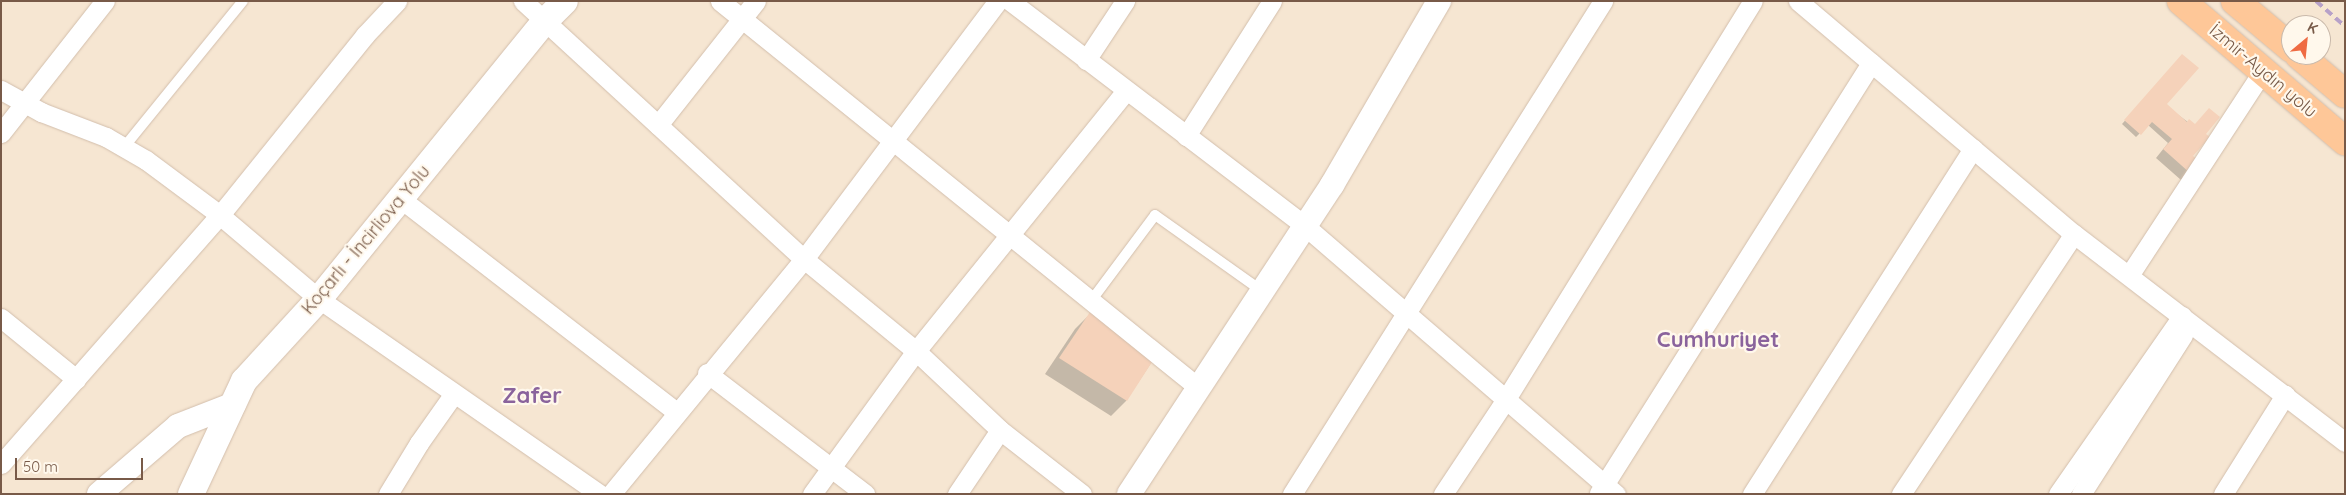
<!DOCTYPE html>
<meta charset="utf-8">
<style>
body{margin:0}
#map{position:relative;width:2346px;height:495px;overflow:hidden;background:#fef4e4;font-family:Quicksand,sans-serif}
div>[style]{position:absolute}
.residential>*{inset:0;background:#f6e6d2}
.shadow>*{inset:0;background:#0003}
.building>*{inset:0;background:#f5d2ba}
.roads{filter:drop-shadow(0 0 1px #d2beac) drop-shadow(0 0 1px #d2beac)}
.service>*{height:10px;margin:-5px;padding:0 5px;transform-origin:5px;border-radius:5px;background:#fff}
.minor>*{height:19px;margin:-9.5px;padding:0 9.5px;transform-origin:9.5px;border-radius:9.5px;background:#fff}
.tertiary>*{height:24px;margin:-12px;padding:0 12px;transform-origin:12px;border-radius:12px;background:#fff}
.secondary>*{height:26px;margin:-13px;padding:0 13px;transform-origin:13px;border-radius:13px;background:#fff}
.trunk>*{height:28px;margin:-14px;padding:0 14px;transform-origin:14px;border-radius:14px;background:#fec798}
.rail>*{height:4px;margin-top:-2px;transform-origin:0;background:repeating-linear-gradient(90deg,#b7a1c8 0 8px,transparent 0 13px)}
span{translate:-50% -50%;white-space:nowrap;text-align:center;line-height:1.15;-webkit-text-stroke:4.5px #fff8ec;paint-order:stroke}
.street-label{font-size:18px;color:#785a48}
.district-label{font-size:22px;color:#8a639c;font-weight:700}
.frame{position:absolute;inset:0;border:2px solid #785a48;pointer-events:none}
.north{position:absolute;left:2281px;top:15px;width:50px;height:50px;box-sizing:border-box;background:#fff8ec;border:1px solid #c9b9aa;border-radius:50%;rotate:28deg;font-size:14px;font-weight:700;line-height:20px;text-align:center;color:#785a48}
.north::after{content:'';display:block;margin:auto;width:18px;height:22px;background:#ef6b42;clip-path:polygon(50% 0,100% 100%,50% 72%,0 100%)}
.scale{position:absolute;left:15px;top:458px;width:128px;height:22px;box-sizing:border-box;border:2px solid #785a48;border-top:0;padding-left:6px;font-size:15px;line-height:18px;white-space:nowrap;color:#785a48;-webkit-text-stroke:4px #fff8ec;paint-order:stroke}
</style>
<div id="map">
<div class="residential">
<i style="clip-path:polygon(evenodd,1px 1px,2345px 1px,2345px 494px,1px 494px,1px 1px,2291px 25px,2321px 25px,2321px 55px,2291px 55px,2291px 25px)"></i>
</div>
<div class="shadow">
<i style="clip-path:polygon(2179px 59px,2165px 105px,2204px 134px,2192px 156px,2197px 160px,2181px 180px,2156px 158px,2168px 143px,2148px 125px,2136px 137px,2122px 124px)"></i>
<i style="clip-path:polygon(1090px 314px,1151px 363px,1126px 401px,1111px 416px,1045px 374px,1075px 329px)"></i>
</div>
<div class="building">
<i style="clip-path:polygon(2182px 54px,2199px 68px,2167px 104px,2187px 122px,2189px 119px,2195px 124px,2209px 108px,2220px 117px,2206px 134px,2210px 137px,2193px 156px,2198px 160px,2190px 173px,2163px 149px,2172px 139px,2152px 122px,2141px 135px,2124px 120px)"></i>
<i style="clip-path:polygon(1090px 312px,1152px 362px,1127px 401px,1059px 358px)"></i>
</div>
<div class="roads">
<div class="service">
<i style="left:125px;top:146px;width:187px;rotate:-50.9deg"></i>
<i style="left:1091px;top:301px;width:107px;rotate:-53.3deg"></i>
<i style="left:1155px;top:215px;width:131px;rotate:35.4deg"></i>
</div>
<div class="minor">
<i style="left:523px;top:1px;width:381px;rotate:42.6deg"></i>
<i style="left:804px;top:259px;width:145px;rotate:39.4deg"></i>
<i style="left:916px;top:351px;width:115px;rotate:43.2deg"></i>
<i style="left:1000px;top:430px;width:104px;rotate:38deg"></i>
<i style="left:720px;top:1px;width:616px;rotate:38.94deg"></i>
<i style="left:1010px;top:1px;width:371px;rotate:37.3deg"></i>
<i style="left:1305px;top:226px;width:411px;rotate:40.8deg"></i>
<i style="left:1798px;top:1px;width:361px;rotate:40.2deg"></i>
<i style="left:2074px;top:234px;width:342px;rotate:37.5deg"></i>
<i style="left:1086px;top:60px;width:71px;rotate:-56.5deg"></i>
<i style="left:1px;top:90px;width:46px;rotate:28.8deg"></i>
<i style="left:41px;top:112px;width:70px;rotate:21deg"></i>
<i style="left:106px;top:137px;width:46px;rotate:29.9deg"></i>
<i style="left:146px;top:160px;width:87px;rotate:36.6deg"></i>
<i style="left:216px;top:212px;width:135px;rotate:40.2deg"></i>
<i style="left:319px;top:299px;width:342px;rotate:34.8deg"></i>
<i style="left:658px;top:125px;width:158px;rotate:-51.7deg"></i>
<i style="left:1px;top:133px;width:168px;rotate:-51.8deg"></i>
<i style="left:1186px;top:136px;width:160px;rotate:-57.5deg"></i>
<i style="left:401px;top:199px;width:349px;rotate:37.7deg"></i>
<i style="left:2130px;top:274px;width:243px;rotate:-56.8deg"></i>
<i style="left:1px;top:318px;width:97px;rotate:39.1deg"></i>
<i style="left:707px;top:373px;width:199px;rotate:37.4deg"></i>
<i style="left:1px;top:464px;width:332px;rotate:-48.7deg"></i>
<i style="left:220px;top:215px;width:231px;rotate:-51.1deg"></i>
<i style="left:365px;top:35px;width:47px;rotate:-46.7deg"></i>
<i style="left:1599px;top:493px;width:509px;rotate:-57.68deg"></i>
<i style="left:388px;top:494px;width:60px;rotate:-58.7deg"></i>
<i style="left:419px;top:443px;width:59px;rotate:-54.7deg"></i>
<i style="left:611px;top:494px;width:304px;rotate:-50.6deg"></i>
<i style="left:804px;top:259px;width:323px;rotate:-53.1deg"></i>
<i style="left:812px;top:494px;width:177px;rotate:-54deg"></i>
<i style="left:916px;top:351px;width:334px;rotate:-51.1deg"></i>
<i style="left:957px;top:494px;width:77px;rotate:-56.1deg"></i>
<i style="left:1292px;top:494px;width:583px;rotate:-57.75deg"></i>
<i style="left:1443px;top:494px;width:114px;rotate:-56.4deg"></i>
<i style="left:1506px;top:399px;width:468px;rotate:-58.2deg"></i>
<i style="left:1752px;top:494px;width:410px;rotate:-57.4deg"></i>
<i style="left:1901px;top:494px;width:312px;rotate:-56.4deg"></i>
<i style="left:2058px;top:494px;width:217px;rotate:-55.1deg"></i>
<i style="left:2081px;top:494px;width:189px;rotate:-57.3deg"></i>
<i style="left:2223px;top:494px;width:117px;rotate:-57.9deg"></i>
</div>
<div class="tertiary">
<i style="left:99px;top:494px;width:104px;rotate:-40.7deg"></i>
<i style="left:178px;top:426px;width:60px;rotate:-21.4deg"></i>
<i style="left:1129px;top:494px;width:370px;rotate:-56.7deg"></i>
<i style="left:1332px;top:185px;width:213px;rotate:-59.8deg"></i>
</div>
<div class="secondary">
<i style="left:191px;top:494px;width:125px;rotate:-64.9deg"></i>
<i style="left:244px;top:381px;width:111px;rotate:-47.6deg"></i>
<i style="left:319px;top:299px;width:358px;rotate:-50.9deg"></i>
<i style="left:545px;top:21px;width:28px;rotate:-45deg"></i>
</div>
<div class="trunk">
<i style="left:2181px;top:1px;width:216px;rotate:40.5deg"></i>
<i style="left:2235px;top:1px;width:73px;rotate:40deg"></i>
<i style="left:2299px;top:55px;width:60px;rotate:40.3deg"></i>
</div>
</div>
<div class="rail">
<i style="left:2316px;top:1px;width:38px;rotate:41deg"></i>
</div>
<div class="street-label">
<span style="left:2263px;top:71px;rotate:40deg">İzmir-Aydın yolu</span>
<span style="left:366px;top:240px;rotate:-50deg">Koçarlı - İncirliova Yolu</span>
</div>
<div class="district-label">
<span style="left:1718px;top:340px">Cumhuriyet</span>
<span style="left:532px;top:396px">Zafer</span>
</div>
<div class="frame"></div>
<div class="north">K</div>
<div class="scale">50 m</div>
</div>
